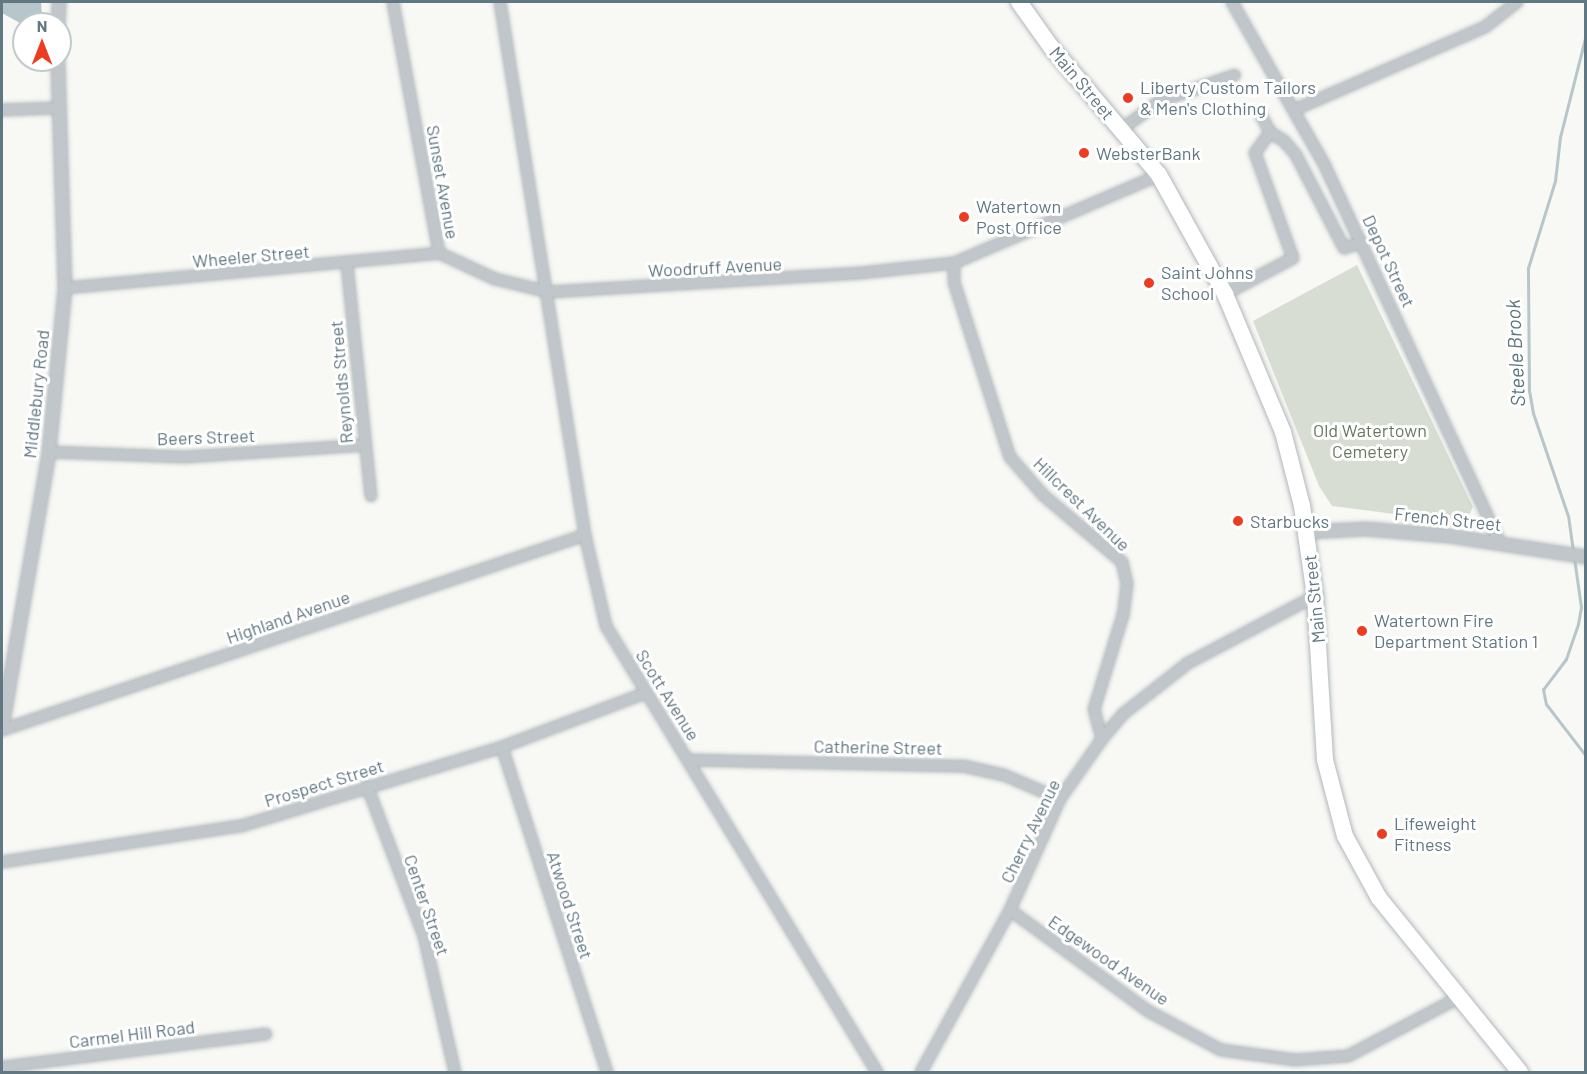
<!DOCTYPE html>
<style>
body{margin:0}
#map{position:relative;width:1587px;height:1074px;overflow:hidden;background:#f8f8f5;font-family:Barlow,sans-serif}
div>[style]{position:absolute}
.green>*{inset:0;background:#d8ddd4}
.water>*{inset:0;background:#b7c6ca}
.stream>*{height:3px;margin:-1.5px;padding:0 1.5px;transform-origin:1.5px;border-radius:1.5px;background:#b7c6ca}
.roads{filter:drop-shadow(0 0 2px #b1b8bc) drop-shadow(0 0 2px #b1b8bc)}
.minor>*{height:10px;margin:-5px;padding:0 5px;transform-origin:5px;border-radius:5px;background:#c0c6c9}
.tertiary>*{height:12px;margin:-6px;padding:0 6px;transform-origin:6px;border-radius:6px;background:#c0c6c9}
.primary>*{height:16px;margin:-8px;padding:0 8px;transform-origin:8px;border-radius:8px;background:#fff}
.dots>*{width:16px;height:16px;translate:-50% -50%;box-sizing:border-box;border:3px solid #fff;border-radius:50%}
span{translate:-50% -50%;white-space:nowrap;text-align:center;line-height:1.15;-webkit-text-stroke:6px #fff;paint-order:stroke}
.street-label{font-size:18px;color:#617781}
.poi-label{font-size:18px;color:#617781}
.left{translate:0 -50%;text-align:left}
.park-label{font-size:18px;color:#677961}
.water-label{font-size:20px;color:#5c767c;font-style:italic}
.frame{position:absolute;inset:0;border:3px solid #617781;pointer-events:none}
.north{position:absolute;left:12px;top:12px;width:60px;height:60px;box-sizing:border-box;background:#fff;border:2px solid #c0c9cd;border-radius:50%;rotate:0deg;font-size:16px;font-weight:700;line-height:24px;text-align:center;color:#617781}
.north::after{content:'';display:block;margin:auto;width:21px;height:27px;background:#ec3c21;clip-path:polygon(50% 0,100% 100%,50% 72%,0 100%)}
</style>
<div id="map">
<div class="green">
<i style="clip-path:polygon(1357px 265px,1473px 507px,1465px 523px,1332px 506px,1319px 486px,1253px 321px)"></i>
</div>
<div class="water">
<i style="clip-path:polygon(2px 2px,41px 2px,42px 15px,37px 24px,20px 23px,2px 13px)"></i>
</div>
<div class="stream">
<i style="left:1573px;top:551px;width:35px;rotate:-98deg"></i>
<i style="left:1568px;top:516px;width:109px;rotate:-108.8deg"></i>
<i style="left:1533px;top:413px;width:22px;rotate:-100deg"></i>
<i style="left:1529px;top:391px;width:123px;rotate:-90.5deg"></i>
<i style="left:1528px;top:268px;width:91px;rotate:-72.8deg"></i>
<i style="left:1555px;top:181px;width:44px;rotate:-83.5deg"></i>
<i style="left:1560px;top:137px;width:106px;rotate:-75.8deg"></i>
<i style="left:1574px;top:558px;width:49px;rotate:81.9deg"></i>
<i style="left:1581px;top:607px;width:17px;rotate:100deg"></i>
<i style="left:1578px;top:624px;width:37px;rotate:109deg"></i>
<i style="left:1566px;top:659px;width:38px;rotate:127deg"></i>
<i style="left:1543px;top:689px;width:15px;rotate:79deg"></i>
<i style="left:1546px;top:704px;width:66px;rotate:52.4deg"></i>
</div>
<div class="roads">
<div class="minor">
<i style="left:393px;top:2px;width:255px;rotate:79.6deg"></i>
<i style="left:500px;top:2px;width:540px;rotate:80.94deg"></i>
<i style="left:585px;top:535px;width:93px;rotate:77deg"></i>
<i style="left:606px;top:626px;width:522px;rotate:58.72deg"></i>
<i style="left:1232px;top:2px;width:189px;rotate:60.4deg"></i>
<i style="left:1325px;top:166px;width:416px;rotate:65.1deg"></i>
<i style="left:2px;top:110px;width:55px;rotate:-2.1deg"></i>
<i style="left:1294px;top:110px;width:208px;rotate:-23.5deg"></i>
<i style="left:1485px;top:27px;width:41px;rotate:-38deg"></i>
<i style="left:1261px;top:115px;width:19px;rotate:62deg"></i>
<i style="left:1122px;top:129px;width:47px;rotate:-36.4deg"></i>
<i style="left:1160px;top:101px;width:79px;rotate:-19.1deg"></i>
<i style="left:1270px;top:132px;width:17px;rotate:33deg"></i>
<i style="left:1284px;top:141px;width:18px;rotate:49deg"></i>
<i style="left:1296px;top:155px;width:105px;rotate:62.7deg"></i>
<i style="left:1344px;top:248px;width:19px;rotate:-16deg"></i>
<i style="left:439px;top:253px;width:62px;rotate:24.9deg"></i>
<i style="left:495px;top:279px;width:56px;rotate:13.5deg"></i>
<i style="left:549px;top:292px;width:313px;rotate:-3.5deg"></i>
<i style="left:861px;top:273px;width:94px;rotate:-6.1deg"></i>
<i style="left:954px;top:263px;width:223px;rotate:-23.2deg"></i>
<i style="left:954px;top:263px;width:19px;rotate:90deg"></i>
<i style="left:954px;top:282px;width:184px;rotate:72.3deg"></i>
<i style="left:1010px;top:457px;width:50px;rotate:49deg"></i>
<i style="left:1043px;top:495px;width:104px;rotate:40.3deg"></i>
<i style="left:1122px;top:562px;width:23px;rotate:77deg"></i>
<i style="left:1127px;top:584px;width:31px;rotate:97deg"></i>
<i style="left:1123px;top:615px;width:98px;rotate:107.1deg"></i>
<i style="left:1094px;top:709px;width:31px;rotate:75deg"></i>
<i style="left:347px;top:264px;width:233px;rotate:84.1deg"></i>
<i style="left:65px;top:288px;width:376px;rotate:-5.3deg"></i>
<i style="left:1225px;top:294px;width:77px;rotate:-27.9deg"></i>
<i style="left:1293px;top:258px;width:112px;rotate:-109.9deg"></i>
<i style="left:1255px;top:153px;width:26px;rotate:-54deg"></i>
<i style="left:49px;top:452px;width:136px;rotate:2.1deg"></i>
<i style="left:185px;top:457px;width:179px;rotate:-3.8deg"></i>
<i style="left:2px;top:730px;width:615px;rotate:-18.49deg"></i>
<i style="left:502px;top:747px;width:342px;rotate:72.1deg"></i>
<i style="left:689px;top:760px;width:274px;rotate:1.3deg"></i>
<i style="left:963px;top:766px;width:42px;rotate:12.4deg"></i>
<i style="left:1004px;top:775px;width:61px;rotate:23.2deg"></i>
<i style="left:367px;top:786px;width:160px;rotate:69.2deg"></i>
<i style="left:424px;top:936px;width:139px;rotate:77.2deg"></i>
<i style="left:2px;top:862px;width:242px;rotate:-8.6deg"></i>
<i style="left:241px;top:826px;width:273px;rotate:-16.8deg"></i>
<i style="left:502px;top:747px;width:154px;rotate:-20.6deg"></i>
<i style="left:1010px;top:910px;width:171px;rotate:36.2deg"></i>
<i style="left:1148px;top:1011px;width:83px;rotate:28.1deg"></i>
<i style="left:1221px;top:1050px;width:75px;rotate:7.7deg"></i>
<i style="left:1295px;top:1060px;width:53px;rotate:-4.3deg"></i>
<i style="left:1348px;top:1056px;width:127px;rotate:-27.8deg"></i>
<i style="left:2px;top:1067px;width:266px;rotate:-7.1deg"></i>
<i style="left:921px;top:1072px;width:185px;rotate:-61.2deg"></i>
<i style="left:1010px;top:910px;width:122px;rotate:-65.8deg"></i>
<i style="left:1060px;top:799px;width:73px;rotate:-55deg"></i>
<i style="left:1102px;top:739px;width:33px;rotate:-50deg"></i>
<i style="left:1123px;top:714px;width:83px;rotate:-38.1deg"></i>
<i style="left:1188px;top:663px;width:144px;rotate:-27.8deg"></i>
</div>
<div class="tertiary">
<i style="left:58px;top:24px;width:22px;rotate:-87deg"></i>
<i style="left:1307px;top:532px;width:59px;rotate:-2.9deg"></i>
<i style="left:1366px;top:529px;width:83px;rotate:4.8deg"></i>
<i style="left:1449px;top:536px;width:139px;rotate:8.7deg"></i>
<i style="left:2px;top:728px;width:280px;rotate:-80.3deg"></i>
<i style="left:49px;top:452px;width:165px;rotate:-84.4deg"></i>
<i style="left:65px;top:288px;width:228px;rotate:-91.8deg"></i>
</div>
<div class="primary">
<i style="left:1019px;top:2px;width:55px;rotate:54.6deg"></i>
<i style="left:1051px;top:47px;width:167px;rotate:49.8deg"></i>
<i style="left:1159px;top:175px;width:136px;rotate:61deg"></i>
<i style="left:1225px;top:294px;width:150px;rotate:67.2deg"></i>
<i style="left:1283px;top:432px;width:76px;rotate:75.6deg"></i>
<i style="left:1302px;top:506px;width:91px;rotate:81.8deg"></i>
<i style="left:1315px;top:596px;width:164px;rotate:86.5deg"></i>
<i style="left:1325px;top:760px;width:79px;rotate:75.3deg"></i>
<i style="left:1345px;top:836px;width:71px;rotate:61.3deg"></i>
<i style="left:1379px;top:898px;width:224px;rotate:51deg"></i>
</div>
</div>
<div class="dots">
<i style="left:1128px;top:98px;background:#ec3c21"></i>
<i style="left:1084px;top:153px;background:#ec3c21"></i>
<i style="left:964px;top:217px;background:#ec3c21"></i>
<i style="left:1149px;top:283px;background:#ec3c21"></i>
<i style="left:1238px;top:521px;background:#ec3c21"></i>
<i style="left:1362px;top:631px;background:#ec3c21"></i>
<i style="left:1382px;top:834px;background:#ec3c21"></i>
</div>
<div class="street-label">
<span style="left:1082px;top:83px;rotate:50deg">Main Street</span>
<span style="left:443px;top:182px;rotate:80deg">Sunset Avenue</span>
<span style="left:251px;top:256px;rotate:-5deg">Wheeler Street</span>
<span style="left:1389px;top:261px;rotate:65deg">Depot Street</span>
<span style="left:715px;top:267px;rotate:-3deg">Woodruff Avenue</span>
<span style="left:341px;top:382px;rotate:-95deg">Reynolds Street</span>
<span style="left:36px;top:394px;rotate:-84deg">Middlebury Road</span>
<span style="left:206px;top:437px;rotate:-2deg">Beers Street</span>
<span style="left:1082px;top:504px;rotate:44deg">Hillcrest Avenue</span>
<span style="left:1448px;top:519px;rotate:6deg">French Street</span>
<span style="left:1314px;top:599px;rotate:-96deg">Main Street</span>
<span style="left:288px;top:617px;rotate:-19deg">Highland Avenue</span>
<span style="left:668px;top:695px;rotate:58deg">Scott Avenue</span>
<span style="left:878px;top:747px;rotate:1deg">Catherine Street</span>
<span style="left:324px;top:783px;rotate:-17deg">Prospect Street</span>
<span style="left:1030px;top:831px;rotate:-64deg">Cherry Avenue</span>
<span style="left:427px;top:905px;rotate:71deg">Center Street</span>
<span style="left:570px;top:905px;rotate:72deg">Atwood Street</span>
<span style="left:1109px;top:960px;rotate:35deg">Edgewood Avenue</span>
<span style="left:132px;top:1034px;rotate:-7deg">Carmel Hill Road</span>
</div>
<div class="poi-label">
<span class="left" style="left:1140px;top:98px">Liberty Custom Tailors<br>&amp; Men's Clothing</span>
<span class="left" style="left:1096px;top:153px">WebsterBank</span>
<span class="left" style="left:976px;top:217px">Watertown<br>Post Office</span>
<span class="left" style="left:1161px;top:283px">Saint Johns<br>School</span>
<span class="left" style="left:1250px;top:521px">Starbucks</span>
<span class="left" style="left:1374px;top:631px">Watertown Fire<br>Department Station 1</span>
<span class="left" style="left:1394px;top:834px">Lifeweight<br>Fitness</span>
</div>
<div class="park-label">
<span style="left:1370px;top:441px">Old Watertown<br>Cemetery</span>
</div>
<div class="water-label">
<span style="left:1515px;top:353px;rotate:-93deg">Steele Brook</span>
</div>
<div class="frame"></div>
<div class="north">N</div>
</div>
